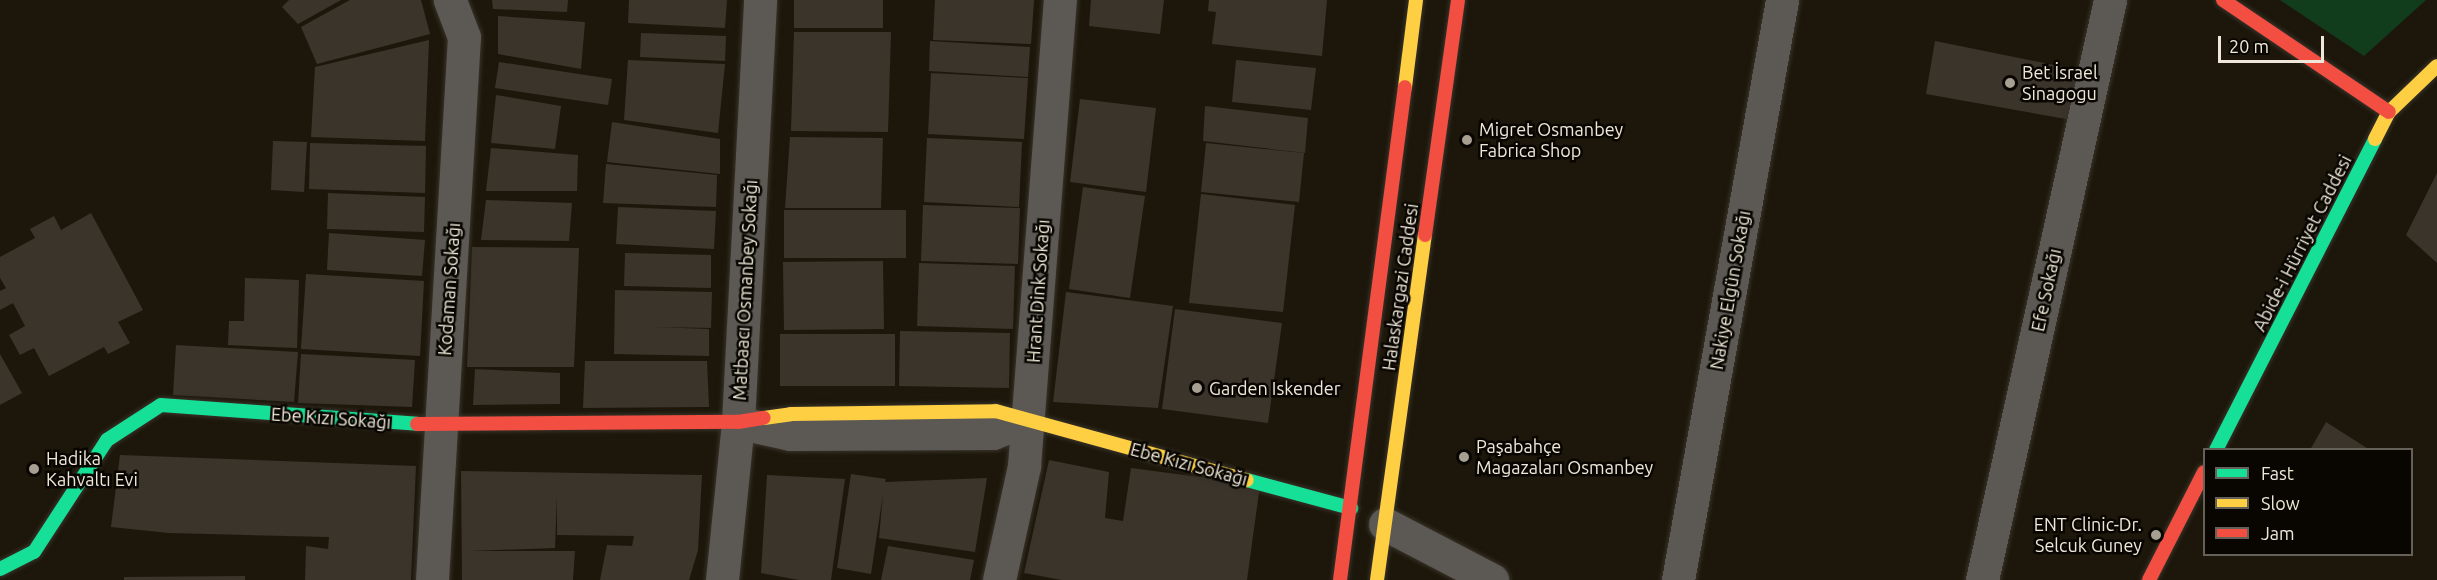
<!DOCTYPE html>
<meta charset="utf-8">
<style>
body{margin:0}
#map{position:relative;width:2437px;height:580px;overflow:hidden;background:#1d170b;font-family:Ubuntu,sans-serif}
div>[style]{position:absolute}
.green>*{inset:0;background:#113d1c}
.building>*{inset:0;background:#3a342b}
.roads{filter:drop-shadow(0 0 2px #39332a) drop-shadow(0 0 2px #39332a)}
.street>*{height:33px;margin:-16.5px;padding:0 16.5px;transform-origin:16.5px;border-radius:16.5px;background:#5c5954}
.fast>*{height:14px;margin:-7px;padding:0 7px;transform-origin:7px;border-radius:7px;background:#16e098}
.slow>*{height:14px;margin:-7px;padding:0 7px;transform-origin:7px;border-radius:7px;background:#ffcf43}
.jam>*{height:14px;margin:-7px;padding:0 7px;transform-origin:7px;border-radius:7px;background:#f24e42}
.dots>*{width:16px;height:16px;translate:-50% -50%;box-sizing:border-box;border:3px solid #090601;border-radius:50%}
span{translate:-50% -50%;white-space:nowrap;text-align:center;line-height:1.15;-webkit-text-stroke:5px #090601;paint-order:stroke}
.poi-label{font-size:18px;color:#efe8da}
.left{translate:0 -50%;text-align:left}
.right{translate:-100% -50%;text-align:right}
.street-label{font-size:18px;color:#efe8da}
.legend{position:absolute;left:2203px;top:448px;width:210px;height:108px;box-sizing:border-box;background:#090601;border:2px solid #656058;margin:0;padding:8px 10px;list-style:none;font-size:18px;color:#efe8da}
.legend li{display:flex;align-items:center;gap:12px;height:30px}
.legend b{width:30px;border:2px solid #656058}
.scale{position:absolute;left:2218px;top:36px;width:106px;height:27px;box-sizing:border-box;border:3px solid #efe8da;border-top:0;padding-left:8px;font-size:18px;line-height:21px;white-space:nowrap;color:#efe8da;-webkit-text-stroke:4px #090601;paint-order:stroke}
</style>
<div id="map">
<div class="green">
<i style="clip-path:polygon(2280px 0,2426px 0,2364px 56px)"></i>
</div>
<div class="building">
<i style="clip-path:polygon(289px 0,341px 0,298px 24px,282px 7px)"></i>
<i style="clip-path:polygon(350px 0,421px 0,430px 34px,317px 64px,301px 27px)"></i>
<i style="clip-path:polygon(492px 0,568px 0,567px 12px,493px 9px)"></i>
<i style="clip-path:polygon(629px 0,727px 0,725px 28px,628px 23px)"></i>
<i style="clip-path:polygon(794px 0,883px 0,883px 28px,794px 28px)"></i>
<i style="clip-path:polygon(935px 0,1034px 0,1031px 44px,933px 40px)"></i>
<i style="clip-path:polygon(1091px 0,1164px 0,1160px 34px,1089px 26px)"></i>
<i style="clip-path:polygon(1209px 0,1327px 0,1322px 56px,1212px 44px,1216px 12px,1208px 11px)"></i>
<i style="clip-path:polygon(498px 16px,585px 22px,581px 69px,498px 54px)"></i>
<i style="clip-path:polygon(794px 32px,891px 32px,888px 132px,791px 131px)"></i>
<i style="clip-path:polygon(641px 33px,726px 36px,725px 61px,640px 57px)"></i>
<i style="clip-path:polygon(429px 40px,425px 141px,311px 137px,315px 67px)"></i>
<i style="clip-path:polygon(930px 41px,1030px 47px,1028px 77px,929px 71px)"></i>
<i style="clip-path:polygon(1935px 41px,2094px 73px,2083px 122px,1926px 94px)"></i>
<i style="clip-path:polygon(628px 60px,725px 64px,718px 133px,624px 120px)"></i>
<i style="clip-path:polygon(1236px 60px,1316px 68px,1311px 110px,1232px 102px)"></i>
<i style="clip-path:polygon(499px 62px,612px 79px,608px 105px,495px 88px)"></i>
<i style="clip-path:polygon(931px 73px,1028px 78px,1024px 139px,928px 134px)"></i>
<i style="clip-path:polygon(496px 95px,561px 106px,555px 149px,491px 143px)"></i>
<i style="clip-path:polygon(1080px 99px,1156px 108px,1146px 192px,1070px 182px)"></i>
<i style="clip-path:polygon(1205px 106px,1308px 118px,1305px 153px,1203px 141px)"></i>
<i style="clip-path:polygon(612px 122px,720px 139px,720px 174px,607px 162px)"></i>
<i style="clip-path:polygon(790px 137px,883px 138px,881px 208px,785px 208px)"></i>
<i style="clip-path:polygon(927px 138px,1022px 142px,1019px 207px,924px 202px)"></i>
<i style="clip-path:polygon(273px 141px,307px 142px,304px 192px,271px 190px)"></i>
<i style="clip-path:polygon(310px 143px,426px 146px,425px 193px,309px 189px)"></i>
<i style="clip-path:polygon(1206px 143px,1304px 153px,1299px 202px,1201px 192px)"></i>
<i style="clip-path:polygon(491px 148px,578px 155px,577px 191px,486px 191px)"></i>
<i style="clip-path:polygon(606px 164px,717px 175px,716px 207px,603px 203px)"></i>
<i style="clip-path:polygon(2437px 173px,2437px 263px,2406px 235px)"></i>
<i style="clip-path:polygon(1083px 187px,1145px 196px,1130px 298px,1069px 289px)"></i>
<i style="clip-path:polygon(328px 193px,425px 197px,424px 232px,327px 229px)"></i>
<i style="clip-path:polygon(1201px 194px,1295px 205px,1283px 312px,1189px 303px)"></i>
<i style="clip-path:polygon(486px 200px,572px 203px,569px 241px,481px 240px)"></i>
<i style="clip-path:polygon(923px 205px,1020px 208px,1018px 264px,921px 261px)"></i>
<i style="clip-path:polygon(618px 207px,716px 211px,714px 249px,616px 244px)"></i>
<i style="clip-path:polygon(784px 210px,906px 210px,906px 258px,784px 258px)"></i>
<i style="clip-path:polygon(91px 213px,143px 310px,118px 322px,130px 343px,108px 354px,104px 347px,49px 376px,34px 348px,20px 355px,9px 335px,25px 326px,13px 303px,0 310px,0 291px,6px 288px,0 278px,0 257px,35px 238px,30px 229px,54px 216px,61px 230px)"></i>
<i style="clip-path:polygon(329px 233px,425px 240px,422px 276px,327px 270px)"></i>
<i style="clip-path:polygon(472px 247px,579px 248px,574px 367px,467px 367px)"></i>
<i style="clip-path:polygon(625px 253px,711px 255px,711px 288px,624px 286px)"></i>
<i style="clip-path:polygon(883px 261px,884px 329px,784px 330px,783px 262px)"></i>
<i style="clip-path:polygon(919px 263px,1015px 266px,1013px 329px,917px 326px)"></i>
<i style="clip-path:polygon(306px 274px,424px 281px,420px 356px,301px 349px)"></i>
<i style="clip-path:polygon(245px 278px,299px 280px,297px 348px,228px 345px,229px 321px,244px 321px)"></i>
<i style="clip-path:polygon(615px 290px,712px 292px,711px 328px,655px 327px,709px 329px,709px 356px,614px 354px)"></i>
<i style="clip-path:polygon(1066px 292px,1173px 306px,1158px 408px,1053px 402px)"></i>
<i style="clip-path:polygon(1175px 309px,1282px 323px,1268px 423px,1162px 409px)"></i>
<i style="clip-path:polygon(900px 331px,1010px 333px,1009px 388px,899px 386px)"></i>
<i style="clip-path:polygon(780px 334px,895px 334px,895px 386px,780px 386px)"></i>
<i style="clip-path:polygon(176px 345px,298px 352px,294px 402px,173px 395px)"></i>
<i style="clip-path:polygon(0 354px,22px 393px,0 405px)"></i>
<i style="clip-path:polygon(301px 354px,415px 360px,412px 407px,298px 403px)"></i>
<i style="clip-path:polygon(585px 361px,707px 361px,709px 407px,583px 408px)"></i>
<i style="clip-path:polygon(475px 369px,560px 373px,560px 404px,473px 405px)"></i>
<i style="clip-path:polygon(2326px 422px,2370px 450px,2310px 450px)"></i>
<i style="clip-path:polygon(120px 455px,416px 466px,411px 580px,305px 580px,306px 546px,328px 549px,329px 537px,169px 533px,111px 527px)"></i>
<i style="clip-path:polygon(1049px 460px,1109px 472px,1105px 518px,1123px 521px,1131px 468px,1260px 485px,1247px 580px,1062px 580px,1024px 573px)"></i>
<i style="clip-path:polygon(461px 471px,702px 475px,698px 550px,689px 580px,600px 580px,607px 545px,632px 546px,634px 536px,557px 535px,557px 496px,555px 548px,470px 551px,575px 551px,573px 580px,462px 580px)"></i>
<i style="clip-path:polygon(851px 474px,886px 479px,885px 482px,987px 478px,975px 552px,879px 538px,883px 494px,871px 574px,837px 568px)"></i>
<i style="clip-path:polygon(767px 475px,845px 479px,831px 580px,799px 580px,761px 573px)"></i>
<i style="clip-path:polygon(888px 546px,974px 560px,970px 580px,881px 580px)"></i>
<i style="clip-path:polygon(245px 576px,245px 580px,124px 580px,124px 577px)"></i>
</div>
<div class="roads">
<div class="street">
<i style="left:740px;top:423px;width:51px;rotate:12.4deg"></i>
<i style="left:790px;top:434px;width:203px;rotate:-0.3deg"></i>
<i style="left:993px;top:433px;width:37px;rotate:-22deg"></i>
<i style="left:1385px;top:524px;width:121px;rotate:27.6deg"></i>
<i style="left:432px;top:580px;width:544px;rotate:-86.63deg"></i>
<i style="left:464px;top:37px;width:40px;rotate:-111deg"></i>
<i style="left:722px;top:580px;width:159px;rotate:-84.2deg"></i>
<i style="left:738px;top:422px;width:423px;rotate:-87deg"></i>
<i style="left:999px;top:580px;width:117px;rotate:-77.6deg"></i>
<i style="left:1024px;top:466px;width:467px;rotate:-85.6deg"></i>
<i style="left:1678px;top:580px;width:589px;rotate:-79.83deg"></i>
<i style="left:1982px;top:580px;width:594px;rotate:-77.55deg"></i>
</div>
<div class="fast">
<i style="left:2216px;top:450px;width:349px;rotate:-62.9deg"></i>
<i style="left:1247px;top:480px;width:108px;rotate:15.1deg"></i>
<i style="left:0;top:569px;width:38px;rotate:-27deg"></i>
<i style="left:34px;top:552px;width:134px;rotate:-56.9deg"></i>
<i style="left:107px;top:440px;width:64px;rotate:-32.9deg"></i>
<i style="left:161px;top:405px;width:257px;rotate:4.2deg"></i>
</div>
<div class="slow">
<i style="left:1405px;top:87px;width:88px;rotate:-82.8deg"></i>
<i style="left:2375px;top:139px;width:30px;rotate:-63deg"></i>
<i style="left:2389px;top:112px;width:66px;rotate:-43.8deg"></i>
<i style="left:764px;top:418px;width:27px;rotate:-8deg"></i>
<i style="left:791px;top:414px;width:205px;rotate:-0.8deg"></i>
<i style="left:996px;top:411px;width:260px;rotate:15.4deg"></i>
<i style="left:1377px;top:580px;width:348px;rotate:-82.1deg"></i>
</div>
<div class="jam">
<i style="left:2223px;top:0;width:200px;rotate:34deg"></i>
<i style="left:1425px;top:235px;width:237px;rotate:-82deg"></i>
<i style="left:417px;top:424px;width:321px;rotate:-0.4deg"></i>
<i style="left:738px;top:422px;width:26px;rotate:-9deg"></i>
<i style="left:1340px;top:580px;width:497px;rotate:-82.5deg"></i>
<i style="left:2149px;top:580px;width:121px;rotate:-63deg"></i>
</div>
</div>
<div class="dots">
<i style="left:2010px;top:83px;background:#a69f92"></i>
<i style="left:1467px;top:140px;background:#a69f92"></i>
<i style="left:1197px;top:388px;background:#a69f92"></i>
<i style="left:1464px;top:457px;background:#a69f92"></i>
<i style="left:34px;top:469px;background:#a69f92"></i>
<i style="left:2156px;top:535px;background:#a69f92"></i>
</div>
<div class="poi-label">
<span class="left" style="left:2022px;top:83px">Bet İsrael<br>Sinagogu</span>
<span class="left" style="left:1479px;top:140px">Migret Osmanbey<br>Fabrica Shop</span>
<span class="left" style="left:1209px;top:388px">Garden Iskender</span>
<span class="left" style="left:1476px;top:457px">Paşabahçe<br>Magazaları Osmanbey</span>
<span class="left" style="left:46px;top:469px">Hadika<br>Kahvaltı Evi</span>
<span class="right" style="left:2142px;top:535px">ENT Clinic-Dr.<br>Selcuk Guney</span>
</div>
<div class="street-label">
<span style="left:2302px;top:243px;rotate:-63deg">Abide-i Hürriyet Caddesi</span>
<span style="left:1400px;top:287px;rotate:-82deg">Halaskargazi Caddesi</span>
<span style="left:449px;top:289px;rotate:-86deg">Kodaman Sokağı</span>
<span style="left:745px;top:290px;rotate:-87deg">Matbaacı Osmanbey Sokağı</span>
<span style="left:1730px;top:290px;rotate:-80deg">Nakiye Elgün Sokağı</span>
<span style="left:2046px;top:290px;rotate:-78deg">Efe Sokağı</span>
<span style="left:1038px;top:291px;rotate:-86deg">Hrant Dink Sokağı</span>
<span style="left:331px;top:418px;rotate:4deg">Ebe Kızı Sokağı</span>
<span style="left:1189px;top:464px;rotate:15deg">Ebe Kızı Sokağı</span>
</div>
<ul class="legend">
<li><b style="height:8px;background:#16e098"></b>Fast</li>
<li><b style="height:8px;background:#ffcf43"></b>Slow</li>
<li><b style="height:8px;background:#f24e42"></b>Jam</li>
</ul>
<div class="scale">20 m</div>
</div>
